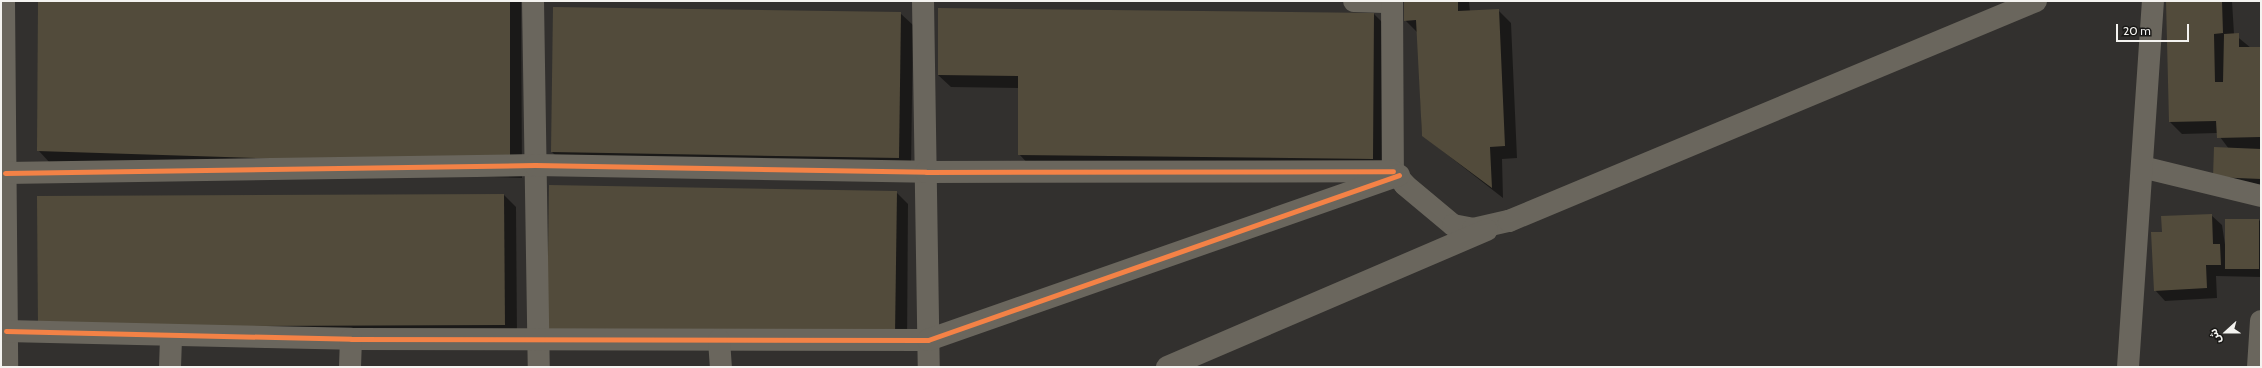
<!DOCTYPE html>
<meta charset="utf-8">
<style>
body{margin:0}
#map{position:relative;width:2262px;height:368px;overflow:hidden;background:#32302e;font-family:Cabin,"Noto Sans Arabic",sans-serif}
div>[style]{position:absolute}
.shadow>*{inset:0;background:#0007}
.building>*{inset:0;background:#524b3b}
.minor>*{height:22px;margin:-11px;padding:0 11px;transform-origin:11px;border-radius:11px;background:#6a665d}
.cycleway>*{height:5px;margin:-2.5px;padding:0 2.5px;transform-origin:2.5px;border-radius:2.5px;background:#f48246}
span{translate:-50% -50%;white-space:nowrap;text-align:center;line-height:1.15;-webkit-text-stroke:3px #1a1917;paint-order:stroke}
.frame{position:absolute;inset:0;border:2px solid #f4f3f0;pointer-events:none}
.north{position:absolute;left:2206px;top:312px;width:40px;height:40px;-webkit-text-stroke:3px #1a1917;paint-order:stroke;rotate:249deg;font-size:11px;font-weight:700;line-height:16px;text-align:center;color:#f4f3f0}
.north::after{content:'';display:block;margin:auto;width:14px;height:18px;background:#f4f3f0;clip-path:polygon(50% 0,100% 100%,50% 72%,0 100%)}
.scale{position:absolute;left:2116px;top:24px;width:73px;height:18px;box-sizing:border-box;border:2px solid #f4f3f0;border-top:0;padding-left:5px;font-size:12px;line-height:14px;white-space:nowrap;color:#f4f3f0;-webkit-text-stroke:3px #1a1917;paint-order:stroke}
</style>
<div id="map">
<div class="shadow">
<i style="clip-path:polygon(39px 1px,521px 1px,522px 178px,50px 163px,38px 150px)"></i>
<i style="clip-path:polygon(1405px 1px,1469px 1px,1470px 12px,1498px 10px,1511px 23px,1517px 158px,1502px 159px,1503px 198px,1422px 135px,1418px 33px,1405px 20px)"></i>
<i style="clip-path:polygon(2167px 1px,2232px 1px,2234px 34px,2251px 48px,2261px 48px,2261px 186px,2222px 184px,2229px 149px,2217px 133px,2182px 134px,2170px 122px)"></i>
<i style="clip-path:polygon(554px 8px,900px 13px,913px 25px,911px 170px,564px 164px,552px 152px)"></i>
<i style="clip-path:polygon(1374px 14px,1386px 26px,1385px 171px,1031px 167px,1019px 154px,1019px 88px,951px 87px,938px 75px)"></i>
<i style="clip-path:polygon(550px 186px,896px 192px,908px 204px,907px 348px)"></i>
<i style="clip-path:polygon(504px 195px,516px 207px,517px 337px,51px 339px)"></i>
<i style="clip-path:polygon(2211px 215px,2222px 225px,2226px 251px,2259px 220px,2261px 222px,2261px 277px,2216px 276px,2217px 298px,2165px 301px,2155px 290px,2163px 232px)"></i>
</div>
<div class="building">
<i style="clip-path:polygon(38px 1px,510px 1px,510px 166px,37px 151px)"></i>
<i style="clip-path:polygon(1404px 1px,1458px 1px,1458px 11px,1499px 9px,1505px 146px,1490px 147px,1492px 188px,1422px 136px,1416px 20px,1404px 21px)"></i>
<i style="clip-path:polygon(2166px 1px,2222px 1px,2223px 33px,2214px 34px,2215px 82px,2223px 82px,2224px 34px,2239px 33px,2239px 47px,2261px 47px,2261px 137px,2217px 138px,2216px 121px,2169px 122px)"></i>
<i style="clip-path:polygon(553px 7px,901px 12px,899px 158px,551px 152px)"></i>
<i style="clip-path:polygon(938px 8px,1374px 13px,1373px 159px,1018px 155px,1018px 76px,938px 75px)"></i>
<i style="clip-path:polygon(2214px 147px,2261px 149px,2261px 179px,2213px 177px)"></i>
<i style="clip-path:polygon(549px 185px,897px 191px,895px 336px,547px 331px)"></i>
<i style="clip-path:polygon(504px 194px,505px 325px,38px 327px,37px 196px)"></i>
<i style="clip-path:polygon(2212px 214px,2213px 244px,2220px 244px,2221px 265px,2206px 265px,2207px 288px,2154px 291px,2151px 232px,2162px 232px,2161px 216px)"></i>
<i style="clip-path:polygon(2225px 219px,2259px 219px,2259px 269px,2225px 269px)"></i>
</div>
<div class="minor">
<i style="left:4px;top:1px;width:366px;rotate:89.5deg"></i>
<i style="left:533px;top:1px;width:366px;rotate:89.1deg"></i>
<i style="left:923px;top:1px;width:366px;rotate:89.1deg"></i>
<i style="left:1354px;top:1px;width:38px;rotate:2deg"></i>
<i style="left:1392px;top:1px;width:170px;rotate:89.7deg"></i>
<i style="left:1393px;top:171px;width:18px;rotate:49deg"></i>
<i style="left:1405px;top:185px;width:62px;rotate:39.8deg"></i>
<i style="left:1453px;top:225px;width:20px;rotate:11deg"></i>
<i style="left:1473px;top:229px;width:37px;rotate:-13deg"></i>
<i style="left:1509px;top:221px;width:571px;rotate:-22.66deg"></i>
<i style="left:2142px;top:167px;width:122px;rotate:13.7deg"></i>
<i style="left:5px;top:173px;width:530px;rotate:-0.86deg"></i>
<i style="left:535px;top:165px;width:391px;rotate:1deg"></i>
<i style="left:926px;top:172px;width:467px;rotate:-0.1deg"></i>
<i style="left:6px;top:331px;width:345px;rotate:1.3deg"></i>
<i style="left:351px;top:339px;width:577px;rotate:0.1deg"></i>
<i style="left:928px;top:340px;width:499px;rotate:-19.3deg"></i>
<i style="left:719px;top:340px;width:27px;rotate:86deg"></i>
<i style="left:170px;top:367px;width:30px;rotate:-88deg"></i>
<i style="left:350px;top:367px;width:28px;rotate:-88deg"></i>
<i style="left:1167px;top:367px;width:348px;rotate:-23.2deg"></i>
<i style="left:2128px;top:367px;width:367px;rotate:-86.1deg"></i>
<i style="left:2258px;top:367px;width:46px;rotate:-86.3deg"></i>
</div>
<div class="cycleway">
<i style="left:5px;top:173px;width:530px;rotate:-0.86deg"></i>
<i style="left:535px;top:165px;width:391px;rotate:1deg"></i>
<i style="left:926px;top:172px;width:467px;rotate:-0.1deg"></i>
<i style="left:6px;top:331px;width:345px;rotate:1.3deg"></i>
<i style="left:351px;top:339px;width:577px;rotate:0.1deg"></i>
<i style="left:928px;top:340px;width:499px;rotate:-19.3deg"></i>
</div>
<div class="frame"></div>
<div class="north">ش</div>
<div class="scale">20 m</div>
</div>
